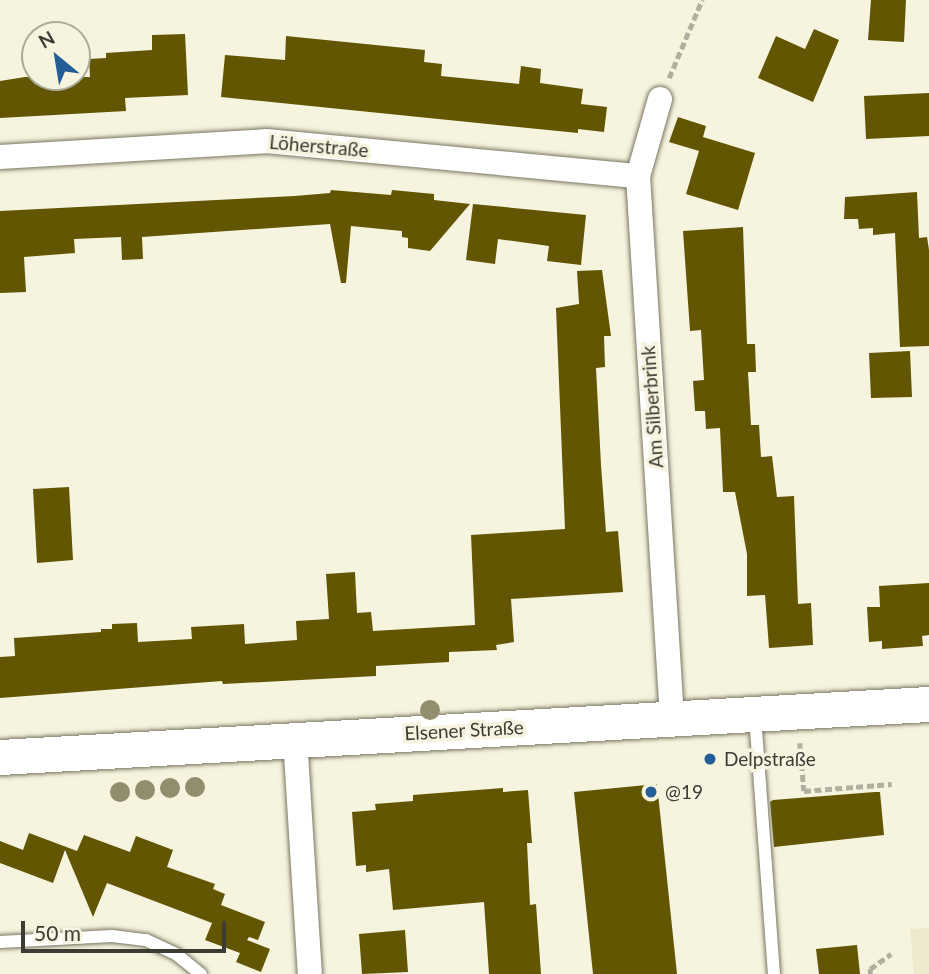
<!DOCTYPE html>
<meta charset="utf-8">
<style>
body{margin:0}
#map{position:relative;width:929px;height:974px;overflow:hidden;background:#f6f3de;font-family:Lato,sans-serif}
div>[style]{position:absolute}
.built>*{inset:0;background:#eeeacd}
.building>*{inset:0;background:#625602}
.path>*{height:4.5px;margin-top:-2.25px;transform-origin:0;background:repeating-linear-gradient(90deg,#b1af9f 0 7px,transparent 0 10.5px)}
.roads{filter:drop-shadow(0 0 2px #797663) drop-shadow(0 0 2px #797663)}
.lane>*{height:12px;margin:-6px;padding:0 6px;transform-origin:6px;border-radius:6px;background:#fff}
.street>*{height:24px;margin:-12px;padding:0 12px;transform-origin:12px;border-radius:12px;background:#fff}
.secondary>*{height:35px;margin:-17.5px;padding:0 17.5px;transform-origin:17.5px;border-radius:17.5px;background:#fff}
.trees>*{width:20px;height:20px;margin:-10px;border-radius:50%;background:#928d6d}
.dots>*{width:19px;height:19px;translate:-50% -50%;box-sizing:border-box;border:4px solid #f6f3de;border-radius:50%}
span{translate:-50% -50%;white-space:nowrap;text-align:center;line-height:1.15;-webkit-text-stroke:7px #f6f3de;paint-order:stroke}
.street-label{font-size:19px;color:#3d3c34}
.poi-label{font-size:19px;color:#3d3c34}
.left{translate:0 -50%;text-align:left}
.north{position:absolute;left:21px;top:21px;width:70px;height:70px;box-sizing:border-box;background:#f6f3de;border:2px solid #acaa9a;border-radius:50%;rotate:330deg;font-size:19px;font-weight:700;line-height:28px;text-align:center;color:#3d3c34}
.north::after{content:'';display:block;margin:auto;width:24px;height:32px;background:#235f96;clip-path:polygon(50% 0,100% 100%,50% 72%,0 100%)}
.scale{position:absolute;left:21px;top:921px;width:205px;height:32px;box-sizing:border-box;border:4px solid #3d3c34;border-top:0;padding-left:9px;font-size:21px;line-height:24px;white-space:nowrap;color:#3d3c34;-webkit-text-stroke:5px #f6f3de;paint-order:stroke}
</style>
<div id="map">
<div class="built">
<i style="clip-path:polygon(929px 928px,929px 974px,914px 974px,910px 929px)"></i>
</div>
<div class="building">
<i style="clip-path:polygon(871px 0,906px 0,904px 42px,868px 40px)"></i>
<i style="clip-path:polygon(814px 29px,839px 40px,813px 102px,758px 78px,776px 36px,805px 49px)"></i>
<i style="clip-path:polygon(185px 34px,188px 95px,125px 98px,126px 111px,0 118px,0 81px,25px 77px,90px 77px,89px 59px,106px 58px,106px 53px,152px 50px,152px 35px)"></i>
<i style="clip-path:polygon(286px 36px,425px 50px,424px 62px,442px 64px,441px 76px,519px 84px,521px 66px,541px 69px,540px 83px,583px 89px,581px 104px,607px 107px,604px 132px,578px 129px,578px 133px,221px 97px,225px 55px,285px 60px)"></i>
<i style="clip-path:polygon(929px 93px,929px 136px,866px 139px,864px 96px)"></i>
<i style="clip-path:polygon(678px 117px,706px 126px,703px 137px,755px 153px,738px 210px,686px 194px,699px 151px,669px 142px)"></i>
<i style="clip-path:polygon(331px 190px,391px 195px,392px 190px,434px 194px,434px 200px,470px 204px,430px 251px,408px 248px,408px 238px,402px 237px,402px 231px,351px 226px,346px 283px,341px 283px,330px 224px,142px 237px,143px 259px,122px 260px,121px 237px,74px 239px,75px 253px,24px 257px,26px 292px,0 293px,0 211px,295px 196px,330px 193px)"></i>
<i style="clip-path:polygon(917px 192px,919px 238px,927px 237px,929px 250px,929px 346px,900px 347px,895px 233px,873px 235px,873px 228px,859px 229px,858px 219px,844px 219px,845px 197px)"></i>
<i style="clip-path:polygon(473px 204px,586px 215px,581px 265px,547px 261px,549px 246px,498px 239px,495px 264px,466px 260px)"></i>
<i style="clip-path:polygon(743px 227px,747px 344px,755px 344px,756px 372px,748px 372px,751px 425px,759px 425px,761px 457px,772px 456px,777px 497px,794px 496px,798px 604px,811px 603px,813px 645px,769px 648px,765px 595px,747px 596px,747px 554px,735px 492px,723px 492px,720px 428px,706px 429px,705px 411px,695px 411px,693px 381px,704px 380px,701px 330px,690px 331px,683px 231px)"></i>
<i style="clip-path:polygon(602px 270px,611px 336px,604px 336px,605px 367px,596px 368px,601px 465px,606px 532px,618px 531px,623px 592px,511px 599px,514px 642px,496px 645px,497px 650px,449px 652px,449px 662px,376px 666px,376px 676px,223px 684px,222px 681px,0 698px,0 657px,15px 656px,14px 638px,101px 632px,101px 629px,112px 629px,112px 624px,137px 623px,138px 642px,192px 639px,191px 627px,244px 624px,245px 644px,297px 640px,296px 621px,329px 619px,326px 574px,355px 572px,357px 613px,371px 612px,373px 631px,475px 625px,471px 535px,565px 529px,556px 308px,579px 304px,577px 271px)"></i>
<i style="clip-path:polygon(910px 351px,912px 397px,871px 398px,869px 353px)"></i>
<i style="clip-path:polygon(69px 487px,73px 560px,37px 563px,33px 489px)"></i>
<i style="clip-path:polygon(929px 583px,929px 635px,922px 636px,923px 646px,882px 649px,882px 641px,869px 642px,867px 607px,880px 607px,879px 586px)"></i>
<i style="clip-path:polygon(657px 784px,677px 974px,593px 974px,574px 792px)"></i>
<i style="clip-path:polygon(503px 788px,503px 792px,528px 790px,532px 843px,527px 843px,530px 905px,536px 904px,541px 974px,489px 974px,484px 902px,393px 910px,389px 869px,366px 872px,366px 865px,356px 866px,352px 812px,376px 810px,375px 804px,413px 801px,413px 795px)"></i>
<i style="clip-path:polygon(875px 792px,880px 792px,884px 835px,774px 847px,770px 802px,773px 800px)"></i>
<i style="clip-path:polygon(29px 833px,77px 851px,84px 835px,130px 852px,136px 836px,173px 850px,167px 867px,215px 884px,213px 889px,225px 894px,221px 905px,265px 922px,258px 940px,249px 937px,247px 940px,270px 949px,261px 972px,236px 962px,240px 953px,205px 940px,212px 923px,107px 883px,93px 917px,65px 850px,53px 883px,0 863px,0 841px,23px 850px)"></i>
<i style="clip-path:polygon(405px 930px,408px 972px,362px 974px,359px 934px)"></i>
<i style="clip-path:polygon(857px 945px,860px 974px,819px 974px,816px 949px)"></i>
</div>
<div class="path">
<i style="left:669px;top:78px;width:85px;rotate:-67.1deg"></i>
<i style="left:800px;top:743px;width:48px;rotate:85.2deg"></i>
<i style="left:804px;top:791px;width:88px;rotate:-4.5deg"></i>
<i style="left:870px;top:974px;width:5px;rotate:-90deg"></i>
<i style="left:870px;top:969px;width:26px;rotate:-36deg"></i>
</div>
<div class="roads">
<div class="lane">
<i style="left:755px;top:716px;width:259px;rotate:85.8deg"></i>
<i style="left:0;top:942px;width:112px;rotate:-3.1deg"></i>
<i style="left:112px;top:936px;width:34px;rotate:7deg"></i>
<i style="left:146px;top:940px;width:33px;rotate:25deg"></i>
<i style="left:176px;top:954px;width:32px;rotate:39deg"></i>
</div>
<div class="street">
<i style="left:660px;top:99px;width:80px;rotate:105.9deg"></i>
<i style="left:638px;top:176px;width:543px;rotate:86.41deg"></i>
<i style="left:0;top:157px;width:266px;rotate:-3.4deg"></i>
<i style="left:266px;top:141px;width:374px;rotate:5.4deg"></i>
<i style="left:295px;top:738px;width:236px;rotate:86.4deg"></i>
</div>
<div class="secondary">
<i style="left:0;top:757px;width:931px;rotate:-3.27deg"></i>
</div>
</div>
<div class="trees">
<i style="left:430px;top:710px"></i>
<i style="left:195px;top:787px"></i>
<i style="left:170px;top:788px"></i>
<i style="left:145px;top:790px"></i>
<i style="left:120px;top:792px"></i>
</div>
<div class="dots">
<i style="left:710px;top:759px;background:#235f96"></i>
<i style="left:651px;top:792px;background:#235f96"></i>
</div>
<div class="street-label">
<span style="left:319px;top:146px;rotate:5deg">Löherstraße</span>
<span style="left:652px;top:407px;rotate:-94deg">Am Silberbrink</span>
<span style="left:464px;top:730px;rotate:-3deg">Elsener Straße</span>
</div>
<div class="poi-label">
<span class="left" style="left:724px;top:759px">Delpstraße</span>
<span class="left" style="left:665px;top:792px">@19</span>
</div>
<div class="north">N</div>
<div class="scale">50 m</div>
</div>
